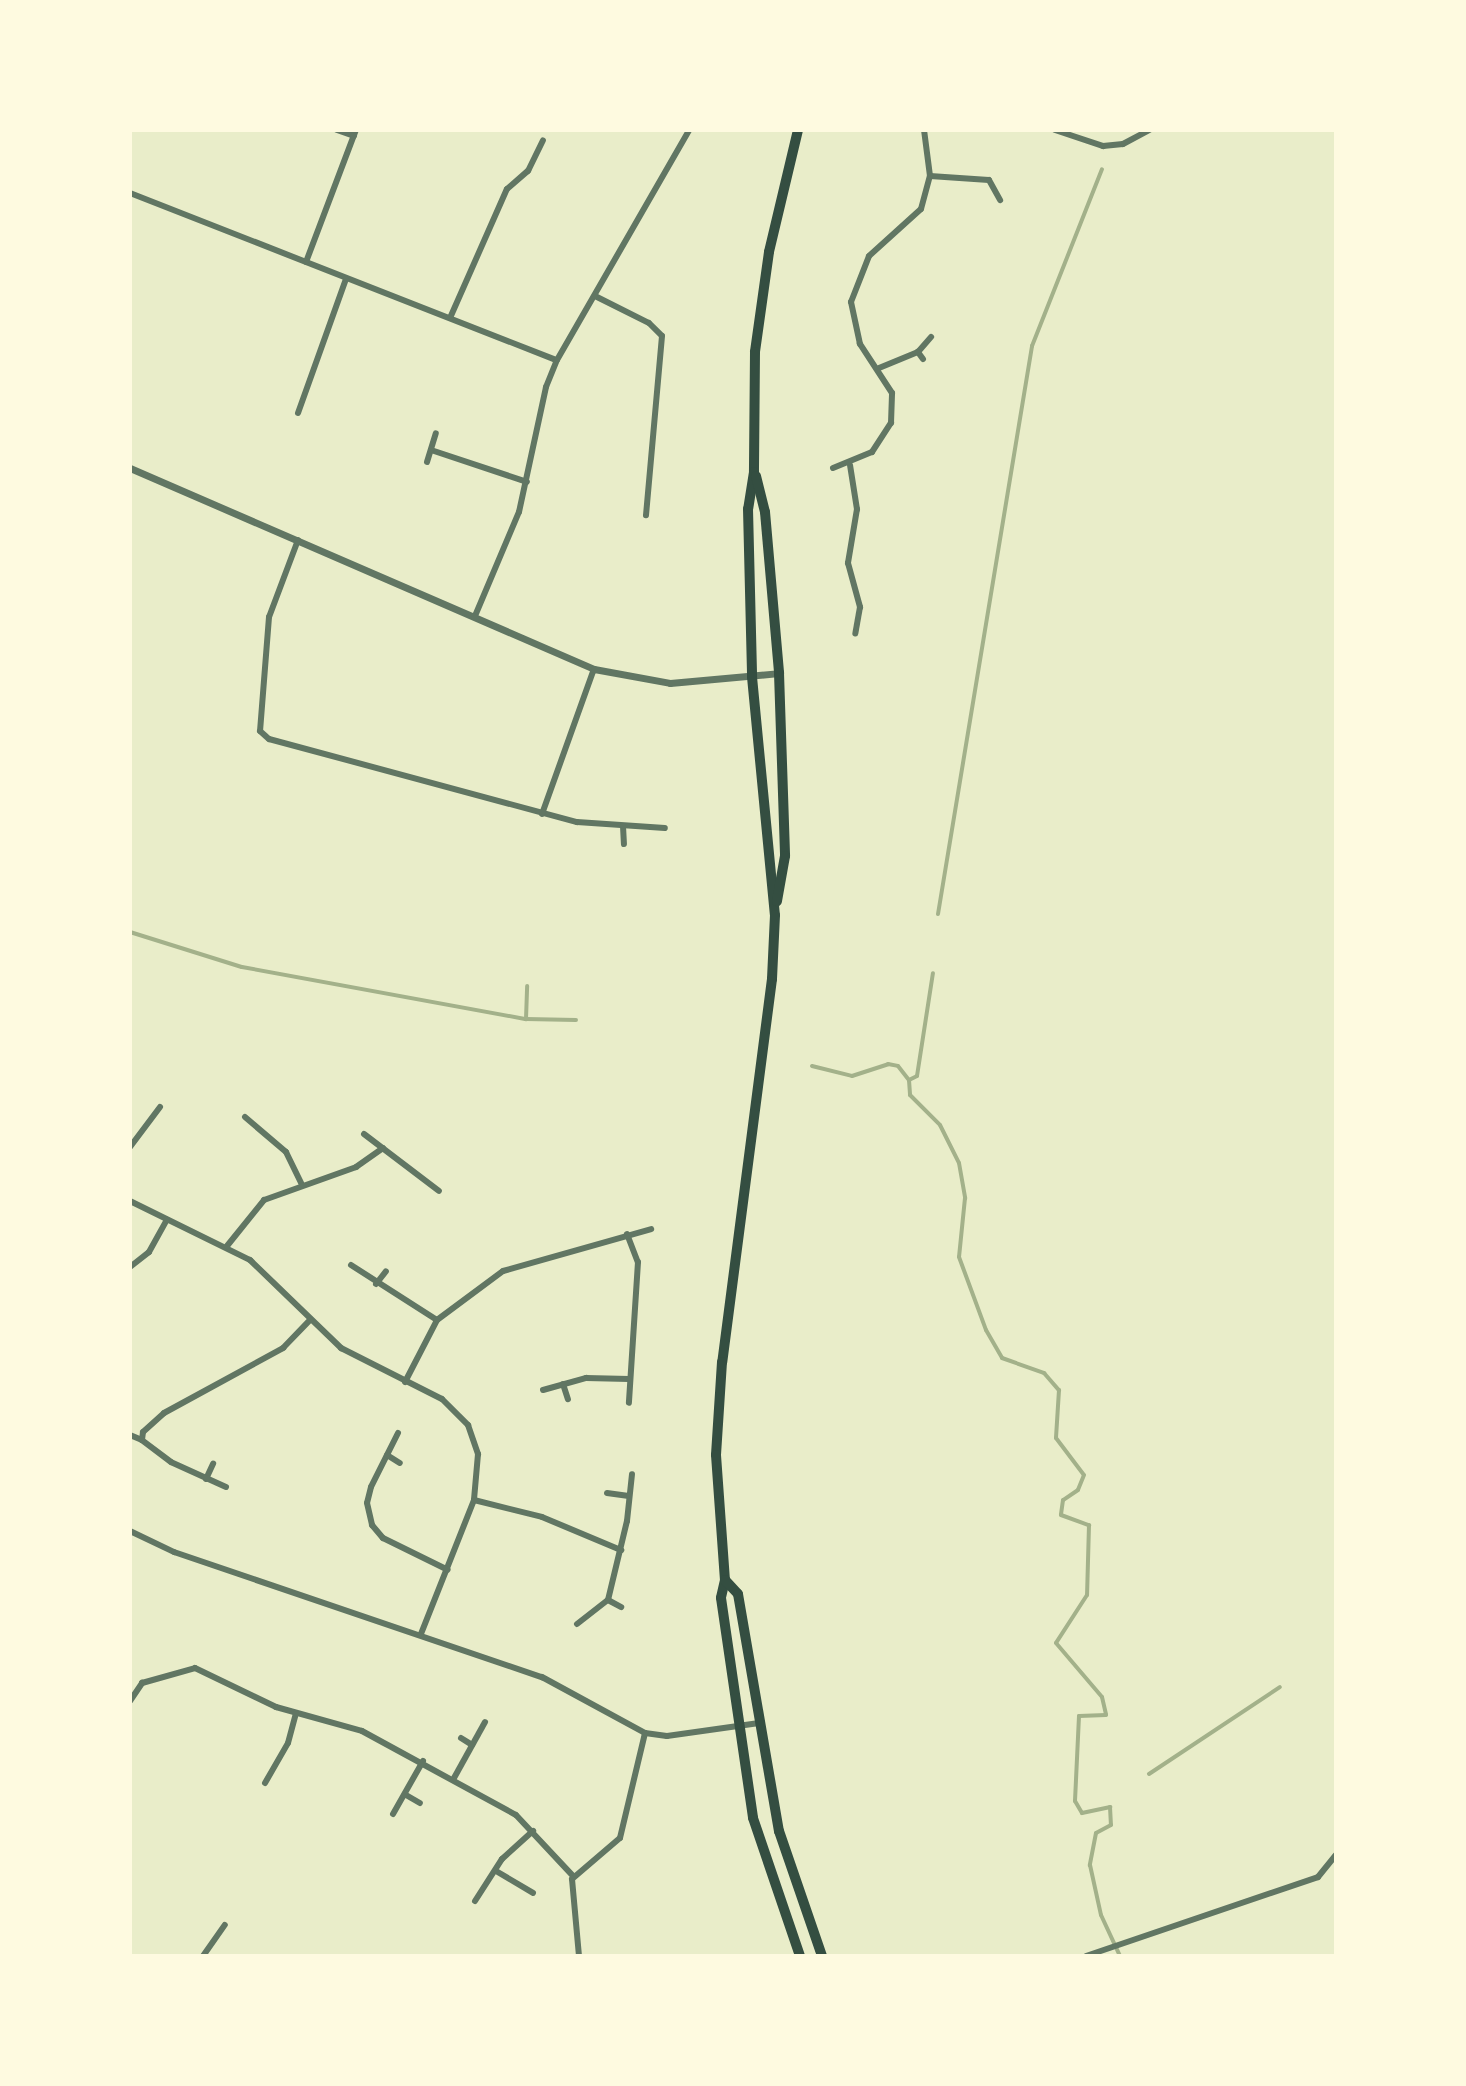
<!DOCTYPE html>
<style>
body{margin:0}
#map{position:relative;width:1466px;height:2086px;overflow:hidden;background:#e9edc9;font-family:Inter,sans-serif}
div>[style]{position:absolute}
.stream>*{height:4px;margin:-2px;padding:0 2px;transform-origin:2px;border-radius:2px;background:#a3b18a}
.minor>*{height:6px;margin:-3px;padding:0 3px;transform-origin:3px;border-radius:3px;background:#617663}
.tertiary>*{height:7px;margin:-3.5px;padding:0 3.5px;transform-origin:3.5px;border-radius:3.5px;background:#617663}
.trunk>*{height:10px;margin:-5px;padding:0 5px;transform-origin:5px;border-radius:5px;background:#344e41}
span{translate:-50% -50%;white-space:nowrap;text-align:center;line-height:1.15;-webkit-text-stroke:6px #fefae0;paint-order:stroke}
.frame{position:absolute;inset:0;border:132px solid #fefae0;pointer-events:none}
</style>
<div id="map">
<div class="stream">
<i style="left:938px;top:914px;width:576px;rotate:-80.6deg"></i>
<i style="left:1032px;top:346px;width:190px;rotate:-68.4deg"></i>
<i style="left:130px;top:932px;width:117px;rotate:17.4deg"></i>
<i style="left:242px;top:967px;width:289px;rotate:10.4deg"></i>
<i style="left:526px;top:1019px;width:50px;rotate:1.1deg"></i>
<i style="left:526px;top:1019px;width:33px;rotate:-88deg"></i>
<i style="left:812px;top:1066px;width:41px;rotate:14deg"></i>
<i style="left:852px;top:1076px;width:38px;rotate:-18deg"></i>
<i style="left:888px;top:1064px;width:10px;rotate:11deg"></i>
<i style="left:898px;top:1066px;width:18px;rotate:52deg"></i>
<i style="left:909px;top:1080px;width:15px;rotate:86deg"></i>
<i style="left:910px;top:1095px;width:42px;rotate:45deg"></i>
<i style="left:940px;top:1125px;width:42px;rotate:63.4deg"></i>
<i style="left:959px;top:1163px;width:36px;rotate:80deg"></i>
<i style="left:965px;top:1198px;width:59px;rotate:95.8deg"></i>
<i style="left:959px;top:1257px;width:78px;rotate:69.7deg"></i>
<i style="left:986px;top:1330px;width:32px;rotate:60deg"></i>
<i style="left:1002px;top:1358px;width:45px;rotate:19.7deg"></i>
<i style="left:1044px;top:1373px;width:23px;rotate:49deg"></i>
<i style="left:1059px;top:1390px;width:48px;rotate:93.6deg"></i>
<i style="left:1056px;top:1438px;width:46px;rotate:52.9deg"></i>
<i style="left:1084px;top:1475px;width:16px;rotate:112deg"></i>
<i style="left:1078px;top:1490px;width:18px;rotate:146deg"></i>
<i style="left:1063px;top:1500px;width:15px;rotate:98deg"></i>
<i style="left:1061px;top:1515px;width:30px;rotate:20deg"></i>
<i style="left:1089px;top:1525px;width:70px;rotate:91.6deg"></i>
<i style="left:1087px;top:1595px;width:57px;rotate:122.9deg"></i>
<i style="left:1056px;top:1643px;width:71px;rotate:49.6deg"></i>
<i style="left:1102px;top:1697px;width:18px;rotate:77deg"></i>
<i style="left:1106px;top:1715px;width:27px;rotate:178deg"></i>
<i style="left:1079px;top:1716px;width:85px;rotate:92.7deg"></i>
<i style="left:1075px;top:1801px;width:14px;rotate:60deg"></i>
<i style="left:1082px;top:1813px;width:29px;rotate:-12deg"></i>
<i style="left:1110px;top:1807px;width:18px;rotate:87deg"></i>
<i style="left:1111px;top:1825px;width:17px;rotate:152deg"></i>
<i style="left:1096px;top:1833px;width:33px;rotate:101deg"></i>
<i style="left:1090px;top:1865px;width:51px;rotate:77.6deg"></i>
<i style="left:1101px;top:1915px;width:45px;rotate:65.1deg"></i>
<i style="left:909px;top:1080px;width:9px;rotate:-27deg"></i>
<i style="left:917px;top:1076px;width:104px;rotate:-81.2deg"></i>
<i style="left:1149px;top:1774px;width:157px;rotate:-33.6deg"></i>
</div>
<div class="minor">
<i style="left:337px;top:130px;width:18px;rotate:19deg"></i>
<i style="left:1055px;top:130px;width:51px;rotate:18.4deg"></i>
<i style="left:1103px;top:146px;width:20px;rotate:-6deg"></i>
<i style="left:1123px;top:144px;width:30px;rotate:-28deg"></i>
<i style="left:930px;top:176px;width:59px;rotate:3.9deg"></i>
<i style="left:989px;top:180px;width:23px;rotate:61deg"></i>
<i style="left:130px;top:193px;width:458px;rotate:21.4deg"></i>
<i style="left:306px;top:262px;width:141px;rotate:-69.3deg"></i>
<i style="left:595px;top:296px;width:60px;rotate:26.6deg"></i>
<i style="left:649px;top:323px;width:18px;rotate:45deg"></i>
<i style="left:662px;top:336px;width:180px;rotate:95.1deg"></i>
<i style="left:450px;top:318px;width:141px;rotate:-66.2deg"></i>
<i style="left:507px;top:189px;width:28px;rotate:-41deg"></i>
<i style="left:528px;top:171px;width:34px;rotate:-64deg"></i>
<i style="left:923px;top:359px;width:9px;rotate:-126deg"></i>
<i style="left:918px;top:352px;width:20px;rotate:-49deg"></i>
<i style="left:879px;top:368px;width:42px;rotate:-22.3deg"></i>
<i style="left:298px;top:413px;width:142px;rotate:-70.3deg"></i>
<i style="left:431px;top:450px;width:101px;rotate:18.4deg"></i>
<i style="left:427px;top:462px;width:30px;rotate:-73deg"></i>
<i style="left:850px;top:465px;width:45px;rotate:81deg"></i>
<i style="left:857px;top:509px;width:55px;rotate:99.5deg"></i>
<i style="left:848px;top:563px;width:46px;rotate:74.7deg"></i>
<i style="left:860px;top:607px;width:27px;rotate:100deg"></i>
<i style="left:833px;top:468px;width:42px;rotate:-22.3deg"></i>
<i style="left:872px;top:452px;width:35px;rotate:-57deg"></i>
<i style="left:891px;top:423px;width:30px;rotate:-88deg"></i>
<i style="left:892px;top:393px;width:59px;rotate:-123.1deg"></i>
<i style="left:860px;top:344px;width:43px;rotate:-102.1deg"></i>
<i style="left:851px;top:302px;width:49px;rotate:-68.6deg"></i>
<i style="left:869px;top:256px;width:70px;rotate:-42.1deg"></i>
<i style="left:921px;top:209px;width:34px;rotate:-75deg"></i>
<i style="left:930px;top:176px;width:46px;rotate:-97.4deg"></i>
<i style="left:298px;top:540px;width:82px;rotate:110.6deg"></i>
<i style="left:269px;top:617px;width:114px;rotate:94.5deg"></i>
<i style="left:260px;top:731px;width:12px;rotate:42deg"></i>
<i style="left:269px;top:739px;width:319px;rotate:15.1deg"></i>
<i style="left:577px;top:822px;width:88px;rotate:3.9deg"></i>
<i style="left:475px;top:616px;width:113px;rotate:-67.1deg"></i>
<i style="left:519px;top:512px;width:128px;rotate:-77.8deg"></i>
<i style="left:546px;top:387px;width:29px;rotate:-68deg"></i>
<i style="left:557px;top:360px;width:265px;rotate:-60.1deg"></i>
<i style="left:542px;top:814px;width:154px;rotate:-70.3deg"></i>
<i style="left:623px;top:826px;width:18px;rotate:87deg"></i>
<i style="left:245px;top:1117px;width:54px;rotate:40.5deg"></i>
<i style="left:286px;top:1152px;width:37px;rotate:64deg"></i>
<i style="left:364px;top:1134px;width:94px;rotate:37.2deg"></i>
<i style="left:130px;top:1147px;width:50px;rotate:-53.1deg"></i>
<i style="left:130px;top:1201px;width:134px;rotate:26.2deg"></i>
<i style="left:250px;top:1260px;width:127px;rotate:44deg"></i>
<i style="left:341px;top:1348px;width:113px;rotate:26.8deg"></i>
<i style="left:442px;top:1399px;width:37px;rotate:45deg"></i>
<i style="left:468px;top:1425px;width:31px;rotate:71deg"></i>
<i style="left:478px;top:1454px;width:46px;rotate:95deg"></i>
<i style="left:474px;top:1500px;width:144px;rotate:111.6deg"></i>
<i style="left:627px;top:1234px;width:30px;rotate:69deg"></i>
<i style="left:638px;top:1262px;width:141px;rotate:93.7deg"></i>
<i style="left:227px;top:1246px;width:59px;rotate:-51.2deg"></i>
<i style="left:264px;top:1200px;width:98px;rotate:-19.7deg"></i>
<i style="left:356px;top:1167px;width:33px;rotate:-35deg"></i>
<i style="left:351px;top:1265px;width:102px;rotate:32.6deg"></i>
<i style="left:130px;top:1267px;width:24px;rotate:-38deg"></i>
<i style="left:149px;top:1252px;width:37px;rotate:-61deg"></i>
<i style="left:376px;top:1284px;width:16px;rotate:-52deg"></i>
<i style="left:405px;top:1382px;width:70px;rotate:-62.7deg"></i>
<i style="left:437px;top:1320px;width:82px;rotate:-36.6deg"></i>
<i style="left:503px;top:1271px;width:154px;rotate:-15.8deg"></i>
<i style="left:563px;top:1384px;width:16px;rotate:72deg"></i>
<i style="left:543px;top:1390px;width:45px;rotate:-15.6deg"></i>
<i style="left:586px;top:1378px;width:43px;rotate:1.3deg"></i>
<i style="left:398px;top:1433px;width:60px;rotate:116.6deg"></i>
<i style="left:371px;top:1487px;width:16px;rotate:104deg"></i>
<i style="left:367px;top:1503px;width:23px;rotate:77deg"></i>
<i style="left:372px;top:1525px;width:17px;rotate:50deg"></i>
<i style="left:383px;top:1538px;width:72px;rotate:26.2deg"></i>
<i style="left:130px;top:1435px;width:13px;rotate:23deg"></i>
<i style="left:387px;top:1455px;width:15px;rotate:32deg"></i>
<i style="left:206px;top:1479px;width:17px;rotate:-65deg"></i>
<i style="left:226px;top:1487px;width:60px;rotate:-155.6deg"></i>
<i style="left:171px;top:1462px;width:36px;rotate:-143deg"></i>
<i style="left:142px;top:1440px;width:8px;rotate:-83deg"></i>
<i style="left:143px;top:1432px;width:28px;rotate:-42deg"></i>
<i style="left:164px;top:1413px;width:136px;rotate:-28.6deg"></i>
<i style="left:283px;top:1348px;width:39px;rotate:-46deg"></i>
<i style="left:607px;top:1493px;width:22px;rotate:8deg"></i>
<i style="left:474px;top:1500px;width:70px;rotate:14deg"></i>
<i style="left:542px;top:1517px;width:86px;rotate:22.7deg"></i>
<i style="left:130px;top:1531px;width:49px;rotate:25.5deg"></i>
<i style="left:174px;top:1552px;width:389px;rotate:18.8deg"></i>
<i style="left:542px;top:1677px;width:117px;rotate:28.5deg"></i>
<i style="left:645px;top:1733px;width:22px;rotate:8deg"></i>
<i style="left:667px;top:1736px;width:93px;rotate:-8deg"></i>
<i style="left:608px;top:1600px;width:15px;rotate:28deg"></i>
<i style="left:577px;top:1624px;width:39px;rotate:-38deg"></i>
<i style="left:608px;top:1600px;width:81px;rotate:-76.5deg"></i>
<i style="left:627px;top:1521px;width:47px;rotate:-83.9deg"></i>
<i style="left:130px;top:1701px;width:22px;rotate:-56deg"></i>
<i style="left:142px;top:1683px;width:55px;rotate:-15.8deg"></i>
<i style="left:195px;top:1668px;width:90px;rotate:25.7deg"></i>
<i style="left:276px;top:1707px;width:89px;rotate:15.6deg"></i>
<i style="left:362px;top:1731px;width:175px;rotate:28.6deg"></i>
<i style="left:516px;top:1815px;width:83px;rotate:46.9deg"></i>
<i style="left:461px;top:1738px;width:13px;rotate:32deg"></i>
<i style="left:454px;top:1778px;width:64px;rotate:-61deg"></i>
<i style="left:265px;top:1783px;width:46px;rotate:-60.1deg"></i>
<i style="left:288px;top:1743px;width:30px;rotate:-75deg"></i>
<i style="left:406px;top:1795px;width:16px;rotate:30deg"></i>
<i style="left:393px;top:1814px;width:61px;rotate:-60.5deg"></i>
<i style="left:496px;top:1871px;width:43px;rotate:30.7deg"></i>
<i style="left:475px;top:1901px;width:50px;rotate:-57.3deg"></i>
<i style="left:502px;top:1859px;width:42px;rotate:-42.1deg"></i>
<i style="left:203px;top:1956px;width:38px;rotate:-55deg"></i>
<i style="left:579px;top:1956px;width:77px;rotate:-95.2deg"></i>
<i style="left:572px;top:1879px;width:63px;rotate:-40.5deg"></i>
<i style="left:620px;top:1838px;width:108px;rotate:-76.6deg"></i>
<i style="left:1086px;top:1956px;width:245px;rotate:-18.8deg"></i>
<i style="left:1318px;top:1877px;width:28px;rotate:-51deg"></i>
</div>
<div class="tertiary">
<i style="left:130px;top:468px;width:506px;rotate:23.42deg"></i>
<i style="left:594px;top:669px;width:77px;rotate:10.4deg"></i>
<i style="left:670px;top:683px;width:109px;rotate:-5.2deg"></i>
</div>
<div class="trunk">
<i style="left:798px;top:130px;width:125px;rotate:103.4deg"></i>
<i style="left:769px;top:252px;width:101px;rotate:98deg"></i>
<i style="left:755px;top:352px;width:120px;rotate:90.5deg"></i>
<i style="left:754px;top:472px;width:37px;rotate:99deg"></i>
<i style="left:748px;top:509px;width:168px;rotate:88.6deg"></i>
<i style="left:752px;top:677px;width:239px;rotate:84.5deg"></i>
<i style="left:775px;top:915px;width:64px;rotate:92.7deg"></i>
<i style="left:772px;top:979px;width:386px;rotate:97.4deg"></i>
<i style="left:722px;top:1362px;width:93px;rotate:93.7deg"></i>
<i style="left:716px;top:1455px;width:125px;rotate:85.9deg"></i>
<i style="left:725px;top:1580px;width:18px;rotate:103deg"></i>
<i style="left:721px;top:1598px;width:222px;rotate:81.7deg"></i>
<i style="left:753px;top:1818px;width:146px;rotate:71.2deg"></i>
<i style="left:756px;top:476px;width:37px;rotate:76deg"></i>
<i style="left:765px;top:512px;width:162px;rotate:85deg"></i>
<i style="left:779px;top:673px;width:183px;rotate:88.1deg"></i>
<i style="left:785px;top:856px;width:46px;rotate:100.1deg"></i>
<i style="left:725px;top:1580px;width:19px;rotate:47deg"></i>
<i style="left:738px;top:1594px;width:241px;rotate:80.2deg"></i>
<i style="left:779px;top:1831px;width:132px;rotate:71deg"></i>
</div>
<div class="frame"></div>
</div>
